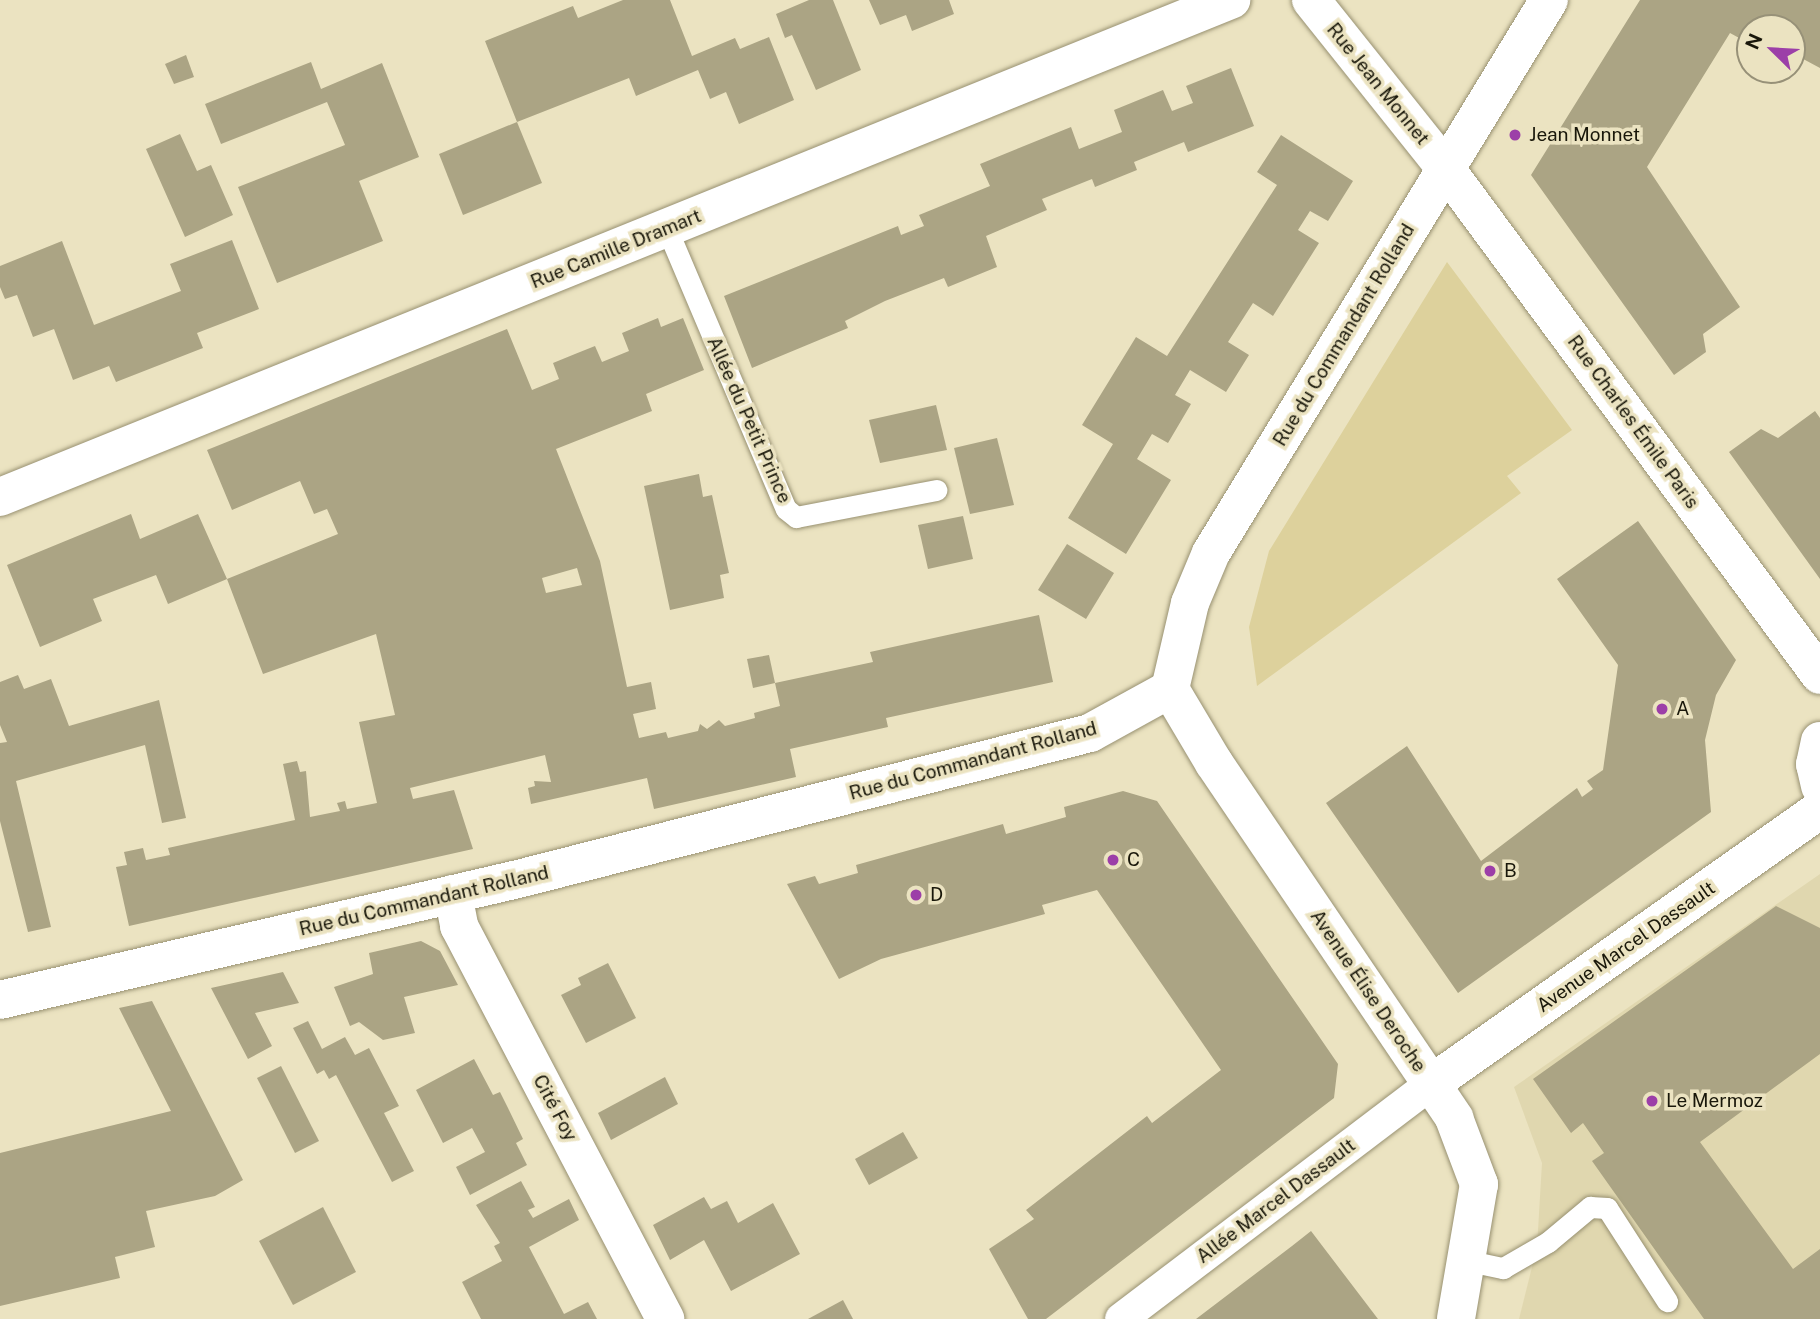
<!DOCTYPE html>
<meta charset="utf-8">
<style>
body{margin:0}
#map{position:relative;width:1820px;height:1319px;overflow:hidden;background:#ebe3c1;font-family:"Public Sans",sans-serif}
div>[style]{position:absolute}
.built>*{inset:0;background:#e0d7af}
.green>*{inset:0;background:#ddd19c}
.building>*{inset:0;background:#aba484}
.roads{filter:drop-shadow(0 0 2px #989171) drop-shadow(0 0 2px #989171)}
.service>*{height:21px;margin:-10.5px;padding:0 10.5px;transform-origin:10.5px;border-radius:10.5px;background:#fff}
.pedestrian>*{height:32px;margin:-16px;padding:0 16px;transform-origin:16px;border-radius:16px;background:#fff}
.minor>*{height:38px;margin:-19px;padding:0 19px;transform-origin:19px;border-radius:19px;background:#fff}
.tertiary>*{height:38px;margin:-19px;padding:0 19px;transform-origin:19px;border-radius:19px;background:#fff}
.dots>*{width:19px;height:19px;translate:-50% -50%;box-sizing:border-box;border:4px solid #ebe3c1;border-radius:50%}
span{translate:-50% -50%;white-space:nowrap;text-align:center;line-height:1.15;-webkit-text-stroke:7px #ebe3c1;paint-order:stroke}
.street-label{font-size:19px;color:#19170a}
.poi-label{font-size:19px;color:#19170a}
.left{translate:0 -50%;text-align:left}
.north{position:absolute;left:1736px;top:14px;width:70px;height:70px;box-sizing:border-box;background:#ebe3c1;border:2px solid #979178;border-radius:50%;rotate:294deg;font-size:19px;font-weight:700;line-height:28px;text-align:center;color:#19170a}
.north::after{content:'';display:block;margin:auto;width:24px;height:32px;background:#9c3fa8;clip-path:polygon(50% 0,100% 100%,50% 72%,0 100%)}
</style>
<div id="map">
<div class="built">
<i style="clip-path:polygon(1820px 874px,1820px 1319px,1519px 1319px,1537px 1247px,1542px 1163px,1514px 1087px)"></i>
</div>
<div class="green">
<i style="clip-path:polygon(1447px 262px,1572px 430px,1507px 476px,1521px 493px,1257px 686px,1249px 627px,1269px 551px)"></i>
</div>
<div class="building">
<i style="clip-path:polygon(623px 0,670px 0,692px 56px,735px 38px,740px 49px,769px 37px,794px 100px,739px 124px,726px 92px,710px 99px,698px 70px,636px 96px,629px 78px,517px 122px,485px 41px,573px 6px,578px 18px)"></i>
<i style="clip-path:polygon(809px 0,833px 0,861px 70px,816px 90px,792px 35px,785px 38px,776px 14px)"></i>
<i style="clip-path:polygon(869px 0,949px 0,954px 14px,912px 31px,906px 15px,880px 25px)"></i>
<i style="clip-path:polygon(1640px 0,1820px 0,1820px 68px,1792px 53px,1792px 28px,1747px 28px,1741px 39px,1730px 33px,1647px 167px,1740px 307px,1703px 334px,1706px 352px,1674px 375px,1531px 175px)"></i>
<i style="clip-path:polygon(186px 55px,194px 77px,174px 84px,165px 64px)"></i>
<i style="clip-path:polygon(311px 62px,321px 89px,382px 63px,419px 157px,359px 181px,383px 241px,277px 283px,238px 187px,345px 145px,327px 102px,221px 144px,205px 104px)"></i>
<i style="clip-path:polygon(1231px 68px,1254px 126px,1188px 152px,1184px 142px,1134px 162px,1137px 170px,1095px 187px,1092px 179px,1042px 199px,1047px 210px,986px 236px,997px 267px,948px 287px,944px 278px,885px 301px,845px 321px,848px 328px,752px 368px,724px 296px,898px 226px,901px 235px,924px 226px,919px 215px,990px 186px,980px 164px,1071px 127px,1079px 149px,1122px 132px,1114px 110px,1163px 90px,1172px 111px,1193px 103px,1186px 86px)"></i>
<i style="clip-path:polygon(517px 122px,542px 183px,463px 215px,439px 154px)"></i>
<i style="clip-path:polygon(180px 134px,197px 171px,211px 165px,233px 215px,185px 237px,146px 149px)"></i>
<i style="clip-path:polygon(1281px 135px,1353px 181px,1328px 221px,1310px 211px,1298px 230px,1319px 243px,1273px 316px,1253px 303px,1228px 342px,1249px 355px,1226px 392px,1190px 370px,1175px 395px,1191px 404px,1168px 443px,1152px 434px,1137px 459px,1171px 480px,1126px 554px,1068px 518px,1113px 444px,1082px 425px,1136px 337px,1167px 356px,1277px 185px,1257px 172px)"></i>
<i style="clip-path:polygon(232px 240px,259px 309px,197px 333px,203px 348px,116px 382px,109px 366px,73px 380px,54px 329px,33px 337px,17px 295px,5px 299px,0 287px,0 266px,62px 241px,94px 325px,181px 291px,170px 264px)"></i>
<i style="clip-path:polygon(evenodd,658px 318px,661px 327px,683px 318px,704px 370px,646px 394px,652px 411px,556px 449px,600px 561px,627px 687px,651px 682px,656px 709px,633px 714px,639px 738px,666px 732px,668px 738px,698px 731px,700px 724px,707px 729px,719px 720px,725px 726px,755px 718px,754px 713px,780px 706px,775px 683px,873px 662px,870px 652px,1039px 615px,1053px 682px,886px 718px,888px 727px,790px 749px,796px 777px,654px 809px,647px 778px,531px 804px,528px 788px,535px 786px,534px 781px,551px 782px,545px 755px,410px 788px,413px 799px,454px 790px,473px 849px,129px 926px,116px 867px,127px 865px,124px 852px,143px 848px,146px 860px,170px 855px,168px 848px,295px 820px,283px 764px,297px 761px,300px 772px,306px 771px,310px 817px,340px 811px,337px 803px,345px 801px,347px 809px,377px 803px,359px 722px,395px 715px,376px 634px,263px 674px,227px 579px,168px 604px,156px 575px,93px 599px,102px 621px,40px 647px,7px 565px,131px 514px,140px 539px,198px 514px,227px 579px,338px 534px,327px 509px,314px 514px,300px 481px,232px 510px,207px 450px,507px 329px,532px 390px,559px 379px,553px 363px,575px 354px,595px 346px,602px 362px,629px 351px,622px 333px,658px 318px,577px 568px,582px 585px,546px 593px,542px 578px,577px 568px)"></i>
<i style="clip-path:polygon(936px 405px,947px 450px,880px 463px,869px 420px)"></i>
<i style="clip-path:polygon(1815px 411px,1820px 418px,1820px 579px,1729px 452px,1761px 429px,1778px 438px)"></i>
<i style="clip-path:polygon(997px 438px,1014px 505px,970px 514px,954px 448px)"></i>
<i style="clip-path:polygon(699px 474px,703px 497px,712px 495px,729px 573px,720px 575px,724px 598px,670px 610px,644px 486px)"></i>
<i style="clip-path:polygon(963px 516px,973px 559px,928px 569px,918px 525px)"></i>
<i style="clip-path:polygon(1638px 521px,1736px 660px,1716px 695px,1705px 740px,1711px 812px,1458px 993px,1326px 803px,1407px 746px,1481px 861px,1577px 788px,1582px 797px,1593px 789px,1587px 781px,1603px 770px,1618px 665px,1557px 579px)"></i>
<i style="clip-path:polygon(1067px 544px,1114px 573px,1086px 619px,1038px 590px)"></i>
<i style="clip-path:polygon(769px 655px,775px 683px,753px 688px,747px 659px)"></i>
<i style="clip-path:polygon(18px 675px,24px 689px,51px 679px,69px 726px,159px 700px,186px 818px,162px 823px,145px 745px,16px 781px,51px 927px,28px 932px,0 821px,0 743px,7px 742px,0 725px,0 682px)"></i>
<i style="clip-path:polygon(1123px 791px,1157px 801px,1338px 1064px,1334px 1098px,1046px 1319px,1028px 1319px,989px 1249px,1034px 1219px,1026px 1210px,1147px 1116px,1152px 1123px,1221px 1070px,1097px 890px,1042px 905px,1045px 914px,881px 959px,839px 979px,787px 884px,815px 876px,819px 884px,858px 873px,856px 865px,1003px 824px,1006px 834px,1066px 817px,1064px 807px)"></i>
<i style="clip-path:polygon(1776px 906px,1820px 928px,1820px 1054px,1700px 1142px,1793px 1269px,1820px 1249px,1820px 1319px,1704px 1319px,1592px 1161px,1604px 1153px,1583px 1123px,1571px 1133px,1533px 1079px)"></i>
<i style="clip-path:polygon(421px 941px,440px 951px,458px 985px,404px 997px,415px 1033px,383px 1040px,359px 1022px,350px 1026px,334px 987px,373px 974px,369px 953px)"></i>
<i style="clip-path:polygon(608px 963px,636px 1018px,586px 1043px,561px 995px,581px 985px,578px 978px)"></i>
<i style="clip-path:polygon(283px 972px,299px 1003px,255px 1013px,272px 1046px,248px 1059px,211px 988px)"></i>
<i style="clip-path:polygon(152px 1001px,243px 1180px,215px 1196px,146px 1211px,155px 1247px,115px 1257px,120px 1278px,0 1306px,0 1153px,171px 1111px,119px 1008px)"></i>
<i style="clip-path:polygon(308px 1021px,322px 1049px,345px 1037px,355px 1055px,369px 1048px,399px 1106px,384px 1113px,414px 1171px,392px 1182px,336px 1075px,329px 1079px,324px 1070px,317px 1074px,293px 1028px)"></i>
<i style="clip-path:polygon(474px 1059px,493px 1095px,500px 1092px,508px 1108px,523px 1139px,516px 1143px,527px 1165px,470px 1195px,456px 1167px,485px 1152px,472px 1128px,443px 1143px,416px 1090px)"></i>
<i style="clip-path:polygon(281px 1066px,319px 1141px,295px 1153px,257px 1078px)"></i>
<i style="clip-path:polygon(665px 1077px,678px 1104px,611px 1140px,598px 1113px)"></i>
<i style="clip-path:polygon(903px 1132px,918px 1158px,869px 1185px,855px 1159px)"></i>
<i style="clip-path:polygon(521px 1181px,535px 1207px,528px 1210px,533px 1218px,569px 1199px,579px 1220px,529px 1247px,564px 1314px,588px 1302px,597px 1319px,481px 1319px,462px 1282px,502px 1261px,494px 1246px,500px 1243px,476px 1205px)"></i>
<i style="clip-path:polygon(704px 1197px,711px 1209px,727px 1201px,738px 1223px,773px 1203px,800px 1254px,731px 1291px,704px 1240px,670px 1260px,653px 1225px)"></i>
<i style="clip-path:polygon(323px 1207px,356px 1272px,293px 1305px,259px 1241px)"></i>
<i style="clip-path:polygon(1311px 1231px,1378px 1319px,1196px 1319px,1292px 1246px)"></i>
<i style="clip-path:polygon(843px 1300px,853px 1319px,808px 1319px)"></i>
</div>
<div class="roads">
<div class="service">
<i style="left:667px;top:229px;width:304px;rotate:67deg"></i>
<i style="left:786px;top:509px;width:13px;rotate:39deg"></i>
<i style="left:796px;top:517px;width:143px;rotate:-10.9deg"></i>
<i style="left:1469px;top:1261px;width:35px;rotate:12deg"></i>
<i style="left:1503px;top:1268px;width:52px;rotate:-30deg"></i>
<i style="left:1548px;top:1242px;width:55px;rotate:-39.8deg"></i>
<i style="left:1590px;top:1207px;width:17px;rotate:3deg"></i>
<i style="left:1607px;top:1208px;width:111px;rotate:57.2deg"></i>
</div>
<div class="pedestrian">
<i style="left:1121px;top:1319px;width:389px;rotate:-37.2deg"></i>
</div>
<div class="minor">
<i style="left:1311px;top:0;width:216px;rotate:51.4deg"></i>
<i style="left:1446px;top:169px;width:629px;rotate:53.53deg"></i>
<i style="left:0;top:497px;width:1328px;rotate:-21.99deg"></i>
<i style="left:1820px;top:741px;width:24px;rotate:102deg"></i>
<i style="left:1815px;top:764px;width:23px;rotate:77deg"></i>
<i style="left:453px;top:894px;width:33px;rotate:79deg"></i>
<i style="left:459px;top:926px;width:444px;rotate:62.3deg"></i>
<i style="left:1431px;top:1084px;width:476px;rotate:-35.2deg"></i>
</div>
<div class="tertiary">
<i style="left:1170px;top:689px;width:86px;rotate:59.3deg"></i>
<i style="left:1214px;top:763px;width:429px;rotate:55.9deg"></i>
<i style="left:1454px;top:1118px;width:71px;rotate:69.3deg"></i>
<i style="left:1479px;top:1184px;width:137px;rotate:99.7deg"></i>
<i style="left:0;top:1000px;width:536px;rotate:-13.15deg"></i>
<i style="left:522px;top:878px;width:586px;rotate:-14.32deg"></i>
<i style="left:1090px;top:733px;width:91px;rotate:-28.8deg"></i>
<i style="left:1170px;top:689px;width:88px;rotate:-76.9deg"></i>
<i style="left:1190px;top:603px;width:54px;rotate:-67.2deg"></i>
<i style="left:1211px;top:553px;width:648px;rotate:-58.57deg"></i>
</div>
</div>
<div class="dots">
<i style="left:1515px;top:135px;background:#9c3fa8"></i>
<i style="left:1662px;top:709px;background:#9c3fa8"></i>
<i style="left:1113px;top:860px;background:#9c3fa8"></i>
<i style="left:1490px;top:871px;background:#9c3fa8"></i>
<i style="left:916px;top:895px;background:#9c3fa8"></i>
<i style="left:1652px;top:1101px;background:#9c3fa8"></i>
</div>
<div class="street-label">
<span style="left:1378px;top:84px;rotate:51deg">Rue Jean Monnet</span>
<span style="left:616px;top:249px;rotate:-22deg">Rue Camille Dramart</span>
<span style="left:1344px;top:335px;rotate:-59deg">Rue du Commandant Rolland</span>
<span style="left:749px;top:420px;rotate:66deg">Allée du Petit Prince</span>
<span style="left:1633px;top:422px;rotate:54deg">Rue Charles Émile Paris</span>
<span style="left:973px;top:761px;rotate:-15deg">Rue du Commandant Rolland</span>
<span style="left:424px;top:901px;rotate:-13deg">Rue du Commandant Rolland</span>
<span style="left:1626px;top:947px;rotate:-35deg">Avenue Marcel Dassault</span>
<span style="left:1368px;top:991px;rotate:56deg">Avenue Élise Deroche</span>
<span style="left:555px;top:1108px;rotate:62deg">Cité Foy</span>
<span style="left:1276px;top:1201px;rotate:-37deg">Allée Marcel Dassault</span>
</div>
<div class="poi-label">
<span class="left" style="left:1529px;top:135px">Jean Monnet</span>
<span class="left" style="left:1676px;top:709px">A</span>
<span class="left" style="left:1127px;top:860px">C</span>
<span class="left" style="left:1504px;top:871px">B</span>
<span class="left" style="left:930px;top:895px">D</span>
<span class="left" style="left:1666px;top:1101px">Le Mermoz</span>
</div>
<div class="north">N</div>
</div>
